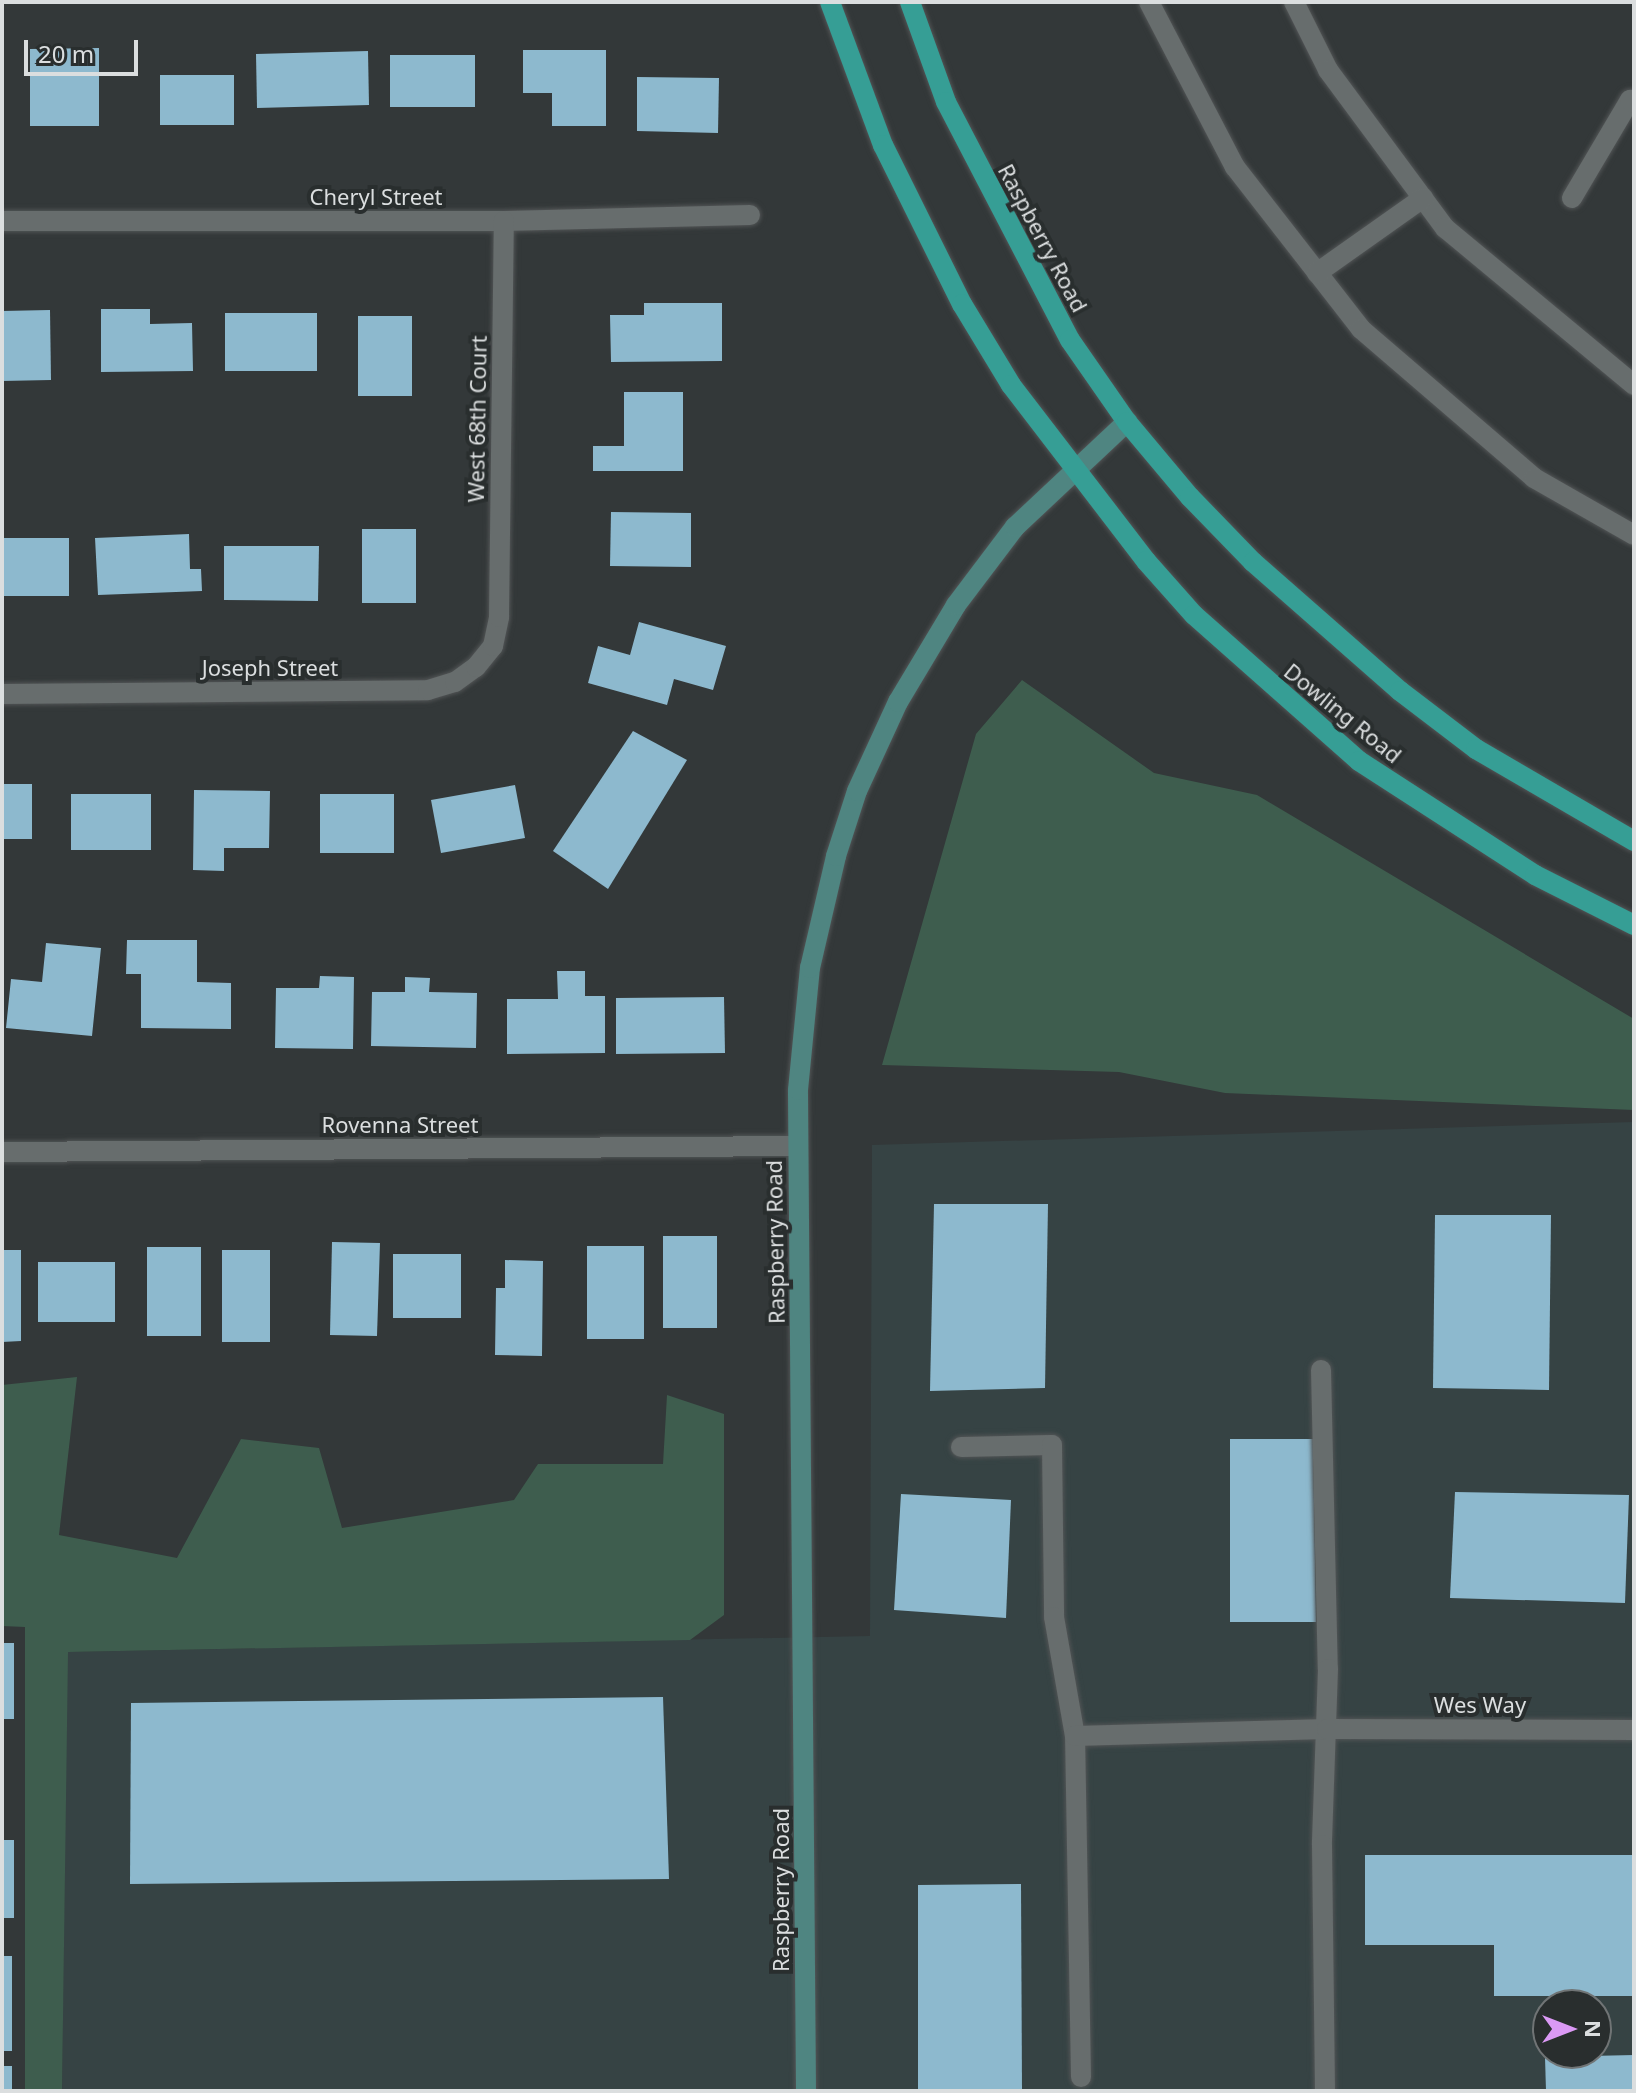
<!DOCTYPE html>
<style>
body{margin:0}
#map{position:relative;width:1636px;height:2093px;overflow:hidden;background:#333839;font-family:"Noto Sans",sans-serif}
div>[style]{position:absolute}
.built>*{inset:0;background:#364344}
.green>*{inset:0;background:#3e5d4e}
.building>*{inset:0;background:#8db9ce}
.roads{filter:drop-shadow(0 0 2px #515455) drop-shadow(0 0 2px #515455)}
.service>*{height:20px;margin:-10px;padding:0 10px;transform-origin:10px;border-radius:10px;background:#676d6d}
.minor>*{height:20px;margin:-10px;padding:0 10px;transform-origin:10px;border-radius:10px;background:#676d6d}
.secondary>*{height:20px;margin:-10px;padding:0 10px;transform-origin:10px;border-radius:10px;background:#4f8581}
.primary>*{height:20px;margin:-10px;padding:0 10px;transform-origin:10px;border-radius:10px;background:#369e95}
span{translate:-50% -50%;white-space:nowrap;text-align:center;line-height:1.15;-webkit-text-stroke:8px #292e2e;paint-order:stroke}
.street-label{font-size:22px;color:#dbdedf}
.frame{position:absolute;inset:0;border:4px solid #dbdedf;pointer-events:none}
.north{position:absolute;left:1532px;top:1989px;width:80px;height:80px;box-sizing:border-box;background:#292e2e;border:2px solid #707475;border-radius:50%;rotate:90deg;font-size:22px;font-weight:700;line-height:32px;text-align:center;color:#dbdedf}
.north::after{content:'';display:block;margin:auto;width:28px;height:36px;background:#db99f5;clip-path:polygon(50% 0,100% 100%,50% 72%,0 100%)}
.scale{position:absolute;left:24px;top:40px;width:114px;height:36px;box-sizing:border-box;border:4px solid #dbdedf;border-top:0;padding-left:10px;font-size:24px;line-height:28px;white-space:nowrap;color:#dbdedf;-webkit-text-stroke:6px #292e2e;paint-order:stroke}
</style>
<div id="map">
<div class="built">
<i style="clip-path:polygon(evenodd,1634px 1122px,1634px 2091px,62px 2091px,67px 1652px,870px 1636px,872px 1145px,1634px 1122px,1548px 2005px,1596px 2005px,1596px 2053px,1548px 2053px,1548px 2005px)"></i>
</div>
<div class="green">
<i style="clip-path:polygon(1022px 680px,1154px 773px,1257px 795px,1634px 1019px,1634px 1110px,1225px 1093px,1119px 1072px,882px 1065px,976px 734px)"></i>
<i style="clip-path:polygon(77px 1377px,59px 1535px,177px 1558px,241px 1439px,319px 1448px,342px 1528px,514px 1500px,538px 1464px,663px 1464px,667px 1395px,724px 1414px,724px 1615px,690px 1640px,68px 1652px,62px 2091px,25px 2091px,25px 1627px,2px 1626px,2px 1385px)"></i>
</div>
<div class="building">
<i style="clip-path:polygon(99px 48px,99px 126px,30px 126px,30px 49px)"></i>
<i style="clip-path:polygon(523px 50px,606px 50px,606px 126px,552px 126px,552px 93px,523px 93px)"></i>
<i style="clip-path:polygon(368px 51px,369px 105px,257px 108px,256px 54px)"></i>
<i style="clip-path:polygon(390px 55px,475px 55px,475px 107px,390px 107px)"></i>
<i style="clip-path:polygon(160px 75px,234px 75px,234px 125px,160px 125px)"></i>
<i style="clip-path:polygon(637px 77px,719px 78px,718px 133px,637px 131px)"></i>
<i style="clip-path:polygon(644px 303px,722px 303px,722px 361px,611px 362px,610px 315px,644px 315px)"></i>
<i style="clip-path:polygon(101px 309px,150px 309px,150px 324px,192px 323px,193px 371px,101px 372px)"></i>
<i style="clip-path:polygon(50px 310px,51px 380px,2px 381px,2px 311px)"></i>
<i style="clip-path:polygon(225px 313px,317px 313px,317px 371px,225px 371px)"></i>
<i style="clip-path:polygon(358px 316px,412px 316px,412px 396px,358px 396px)"></i>
<i style="clip-path:polygon(624px 392px,683px 392px,683px 471px,593px 471px,593px 446px,624px 446px)"></i>
<i style="clip-path:polygon(611px 512px,691px 513px,691px 567px,610px 566px)"></i>
<i style="clip-path:polygon(362px 529px,416px 529px,416px 603px,362px 603px)"></i>
<i style="clip-path:polygon(189px 534px,190px 569px,201px 569px,202px 591px,98px 595px,95px 538px)"></i>
<i style="clip-path:polygon(2px 538px,69px 538px,69px 596px,2px 596px)"></i>
<i style="clip-path:polygon(224px 546px,319px 546px,318px 601px,224px 600px)"></i>
<i style="clip-path:polygon(639px 622px,726px 646px,713px 690px,674px 679px,667px 705px,588px 683px,598px 646px,630px 655px)"></i>
<i style="clip-path:polygon(633px 731px,687px 760px,608px 889px,553px 851px)"></i>
<i style="clip-path:polygon(2px 784px,32px 784px,32px 839px,2px 839px)"></i>
<i style="clip-path:polygon(515px 785px,525px 838px,441px 853px,431px 800px)"></i>
<i style="clip-path:polygon(194px 790px,270px 791px,269px 848px,224px 848px,224px 871px,193px 870px)"></i>
<i style="clip-path:polygon(71px 794px,151px 794px,151px 850px,71px 850px)"></i>
<i style="clip-path:polygon(320px 794px,394px 794px,394px 853px,320px 853px)"></i>
<i style="clip-path:polygon(127px 940px,197px 940px,197px 982px,231px 983px,231px 1029px,141px 1028px,141px 974px,126px 974px)"></i>
<i style="clip-path:polygon(46px 943px,101px 948px,92px 1036px,6px 1028px,11px 979px,42px 982px)"></i>
<i style="clip-path:polygon(557px 971px,585px 971px,585px 996px,605px 996px,605px 1053px,507px 1054px,507px 999px,558px 999px)"></i>
<i style="clip-path:polygon(320px 976px,354px 977px,353px 1049px,275px 1048px,276px 988px,319px 988px)"></i>
<i style="clip-path:polygon(405px 977px,430px 978px,429px 992px,477px 993px,476px 1048px,371px 1046px,372px 992px,405px 992px)"></i>
<i style="clip-path:polygon(724px 997px,725px 1053px,616px 1054px,616px 998px)"></i>
<i style="clip-path:polygon(934px 1204px,1048px 1204px,1045px 1388px,930px 1391px)"></i>
<i style="clip-path:polygon(1435px 1215px,1551px 1215px,1549px 1390px,1433px 1388px)"></i>
<i style="clip-path:polygon(663px 1236px,717px 1236px,717px 1328px,663px 1328px)"></i>
<i style="clip-path:polygon(332px 1242px,380px 1243px,377px 1336px,330px 1335px)"></i>
<i style="clip-path:polygon(587px 1246px,644px 1246px,644px 1339px,587px 1339px)"></i>
<i style="clip-path:polygon(147px 1247px,201px 1247px,201px 1336px,147px 1336px)"></i>
<i style="clip-path:polygon(2px 1250px,21px 1250px,21px 1341px,2px 1342px)"></i>
<i style="clip-path:polygon(222px 1250px,270px 1250px,270px 1342px,222px 1342px)"></i>
<i style="clip-path:polygon(393px 1254px,461px 1254px,461px 1318px,393px 1318px)"></i>
<i style="clip-path:polygon(505px 1260px,543px 1261px,542px 1356px,495px 1355px,496px 1288px,505px 1288px)"></i>
<i style="clip-path:polygon(38px 1262px,115px 1262px,115px 1322px,38px 1322px)"></i>
<i style="clip-path:polygon(1230px 1439px,1313px 1439px,1316px 1622px,1230px 1622px)"></i>
<i style="clip-path:polygon(1455px 1492px,1629px 1495px,1625px 1603px,1450px 1598px)"></i>
<i style="clip-path:polygon(901px 1494px,1011px 1500px,1006px 1618px,894px 1610px)"></i>
<i style="clip-path:polygon(2px 1643px,14px 1643px,14px 1719px,2px 1719px)"></i>
<i style="clip-path:polygon(663px 1697px,669px 1879px,130px 1884px,131px 1703px)"></i>
<i style="clip-path:polygon(2px 1840px,14px 1840px,14px 1918px,2px 1918px)"></i>
<i style="clip-path:polygon(1365px 1855px,1634px 1855px,1634px 1996px,1494px 1996px,1494px 1945px,1365px 1945px)"></i>
<i style="clip-path:polygon(1021px 1884px,1022px 2091px,918px 2091px,918px 1885px)"></i>
<i style="clip-path:polygon(2px 1956px,12px 1956px,12px 2051px,2px 2051px)"></i>
<i style="clip-path:polygon(1634px 2055px,1634px 2091px,1546px 2091px,1545px 2057px)"></i>
<i style="clip-path:polygon(2px 2066px,12px 2066px,12px 2091px,2px 2091px)"></i>
</div>
<div class="roads">
<div class="service">
<i style="left:1149px;top:2px;width:186px;rotate:62.5deg"></i>
<i style="left:1235px;top:167px;width:205px;rotate:52.1deg"></i>
<i style="left:1361px;top:329px;width:228px;rotate:40.7deg"></i>
<i style="left:1534px;top:478px;width:115px;rotate:29.7deg"></i>
<i style="left:1294px;top:2px;width:76px;rotate:63.4deg"></i>
<i style="left:1328px;top:70px;width:197px;rotate:53.5deg"></i>
<i style="left:1445px;top:228px;width:246px;rotate:39.7deg"></i>
<i style="left:1572px;top:198px;width:114px;rotate:-59.4deg"></i>
<i style="left:1630px;top:100px;width:5px;rotate:37deg"></i>
<i style="left:1317px;top:273px;width:130px;rotate:-35.3deg"></i>
<i style="left:1321px;top:1370px;width:299px;rotate:88.7deg"></i>
<i style="left:1328px;top:1669px;width:176px;rotate:92deg"></i>
<i style="left:1322px;top:1845px;width:246px;rotate:89.3deg"></i>
<i style="left:961px;top:1447px;width:91px;rotate:-1.3deg"></i>
<i style="left:1052px;top:1445px;width:172px;rotate:89.3deg"></i>
<i style="left:1054px;top:1617px;width:121px;rotate:80deg"></i>
<i style="left:1081px;top:2077px;width:341px;rotate:-91deg"></i>
<i style="left:1075px;top:1736px;width:252px;rotate:-1.6deg"></i>
</div>
<div class="minor">
<i style="left:2px;top:221px;width:502px"></i>
<i style="left:504px;top:221px;width:246px;rotate:-1.4deg"></i>
<i style="left:2px;top:694px;width:426px;rotate:-0.5deg"></i>
<i style="left:428px;top:690px;width:28px;rotate:-17deg"></i>
<i style="left:455px;top:682px;width:26px;rotate:-36deg"></i>
<i style="left:476px;top:667px;width:27px;rotate:-51deg"></i>
<i style="left:493px;top:646px;width:30px;rotate:-78deg"></i>
<i style="left:499px;top:617px;width:396px;rotate:-89.3deg"></i>
<i style="left:2px;top:1152px;width:796px;rotate:-0.43deg"></i>
<i style="left:1327px;top:1729px;width:307px;rotate:0.2deg"></i>
</div>
<div class="secondary">
<i style="left:806px;top:2091px;width:1001px;rotate:-90.46deg"></i>
<i style="left:798px;top:1090px;width:123px;rotate:-84.4deg"></i>
<i style="left:810px;top:968px;width:115px;rotate:-76.9deg"></i>
<i style="left:836px;top:856px;width:68px;rotate:-72.1deg"></i>
<i style="left:857px;top:791px;width:98px;rotate:-65.3deg"></i>
<i style="left:898px;top:702px;width:113px;rotate:-59.1deg"></i>
<i style="left:956px;top:605px;width:98px;rotate:-52.9deg"></i>
<i style="left:1015px;top:527px;width:154px;rotate:-43.2deg"></i>
</div>
<div class="primary">
<i style="left:830px;top:2px;width:153px;rotate:69.7deg"></i>
<i style="left:883px;top:145px;width:178px;rotate:63.6deg"></i>
<i style="left:962px;top:304px;width:95px;rotate:58.8deg"></i>
<i style="left:1011px;top:385px;width:222px;rotate:52.5deg"></i>
<i style="left:1146px;top:561px;width:72px;rotate:48.4deg"></i>
<i style="left:1194px;top:615px;width:220px;rotate:41.5deg"></i>
<i style="left:1359px;top:761px;width:210px;rotate:32.9deg"></i>
<i style="left:1535px;top:875px;width:111px;rotate:26.8deg"></i>
<i style="left:910px;top:2px;width:106px;rotate:70.2deg"></i>
<i style="left:946px;top:102px;width:268px;rotate:62.5deg"></i>
<i style="left:1070px;top:340px;width:100px;rotate:55.2deg"></i>
<i style="left:1127px;top:422px;width:98px;rotate:50deg"></i>
<i style="left:1190px;top:497px;width:91px;rotate:45.9deg"></i>
<i style="left:1253px;top:562px;width:196px;rotate:41.3deg"></i>
<i style="left:1400px;top:691px;width:96px;rotate:37.3deg"></i>
<i style="left:1476px;top:749px;width:183px;rotate:30.2deg"></i>
</div>
</div>
<div class="street-label">
<span style="left:376px;top:197px">Cheryl Street</span>
<span style="left:1043px;top:238px;rotate:62deg">Raspberry Road</span>
<span style="left:477px;top:419px;rotate:-89deg">West 68th Court</span>
<span style="left:270px;top:668px">Joseph Street</span>
<span style="left:1343px;top:713px;rotate:39deg">Dowling Road</span>
<span style="left:400px;top:1125px">Rovenna Street</span>
<span style="left:775px;top:1242px;rotate:-91deg">Raspberry Road</span>
<span style="left:1480px;top:1705px">Wes Way</span>
<span style="left:781px;top:1890px;rotate:-90deg">Raspberry Road</span>
</div>
<div class="frame"></div>
<div class="north">N</div>
<div class="scale">20 m</div>
</div>
